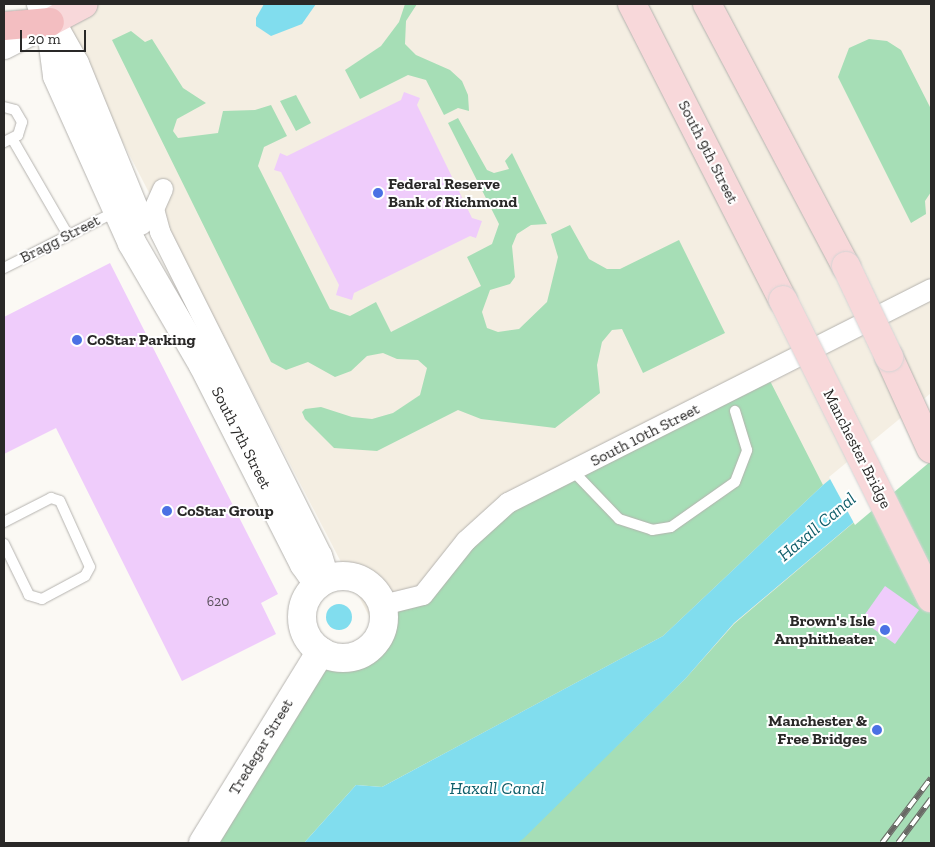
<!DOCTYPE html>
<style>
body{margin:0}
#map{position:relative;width:935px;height:847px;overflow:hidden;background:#fbf9f4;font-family:"Zilla Slab",serif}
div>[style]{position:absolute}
.built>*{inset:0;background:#f4eee2}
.green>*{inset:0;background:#a6deb6}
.water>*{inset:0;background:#81ddee}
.round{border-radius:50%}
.pier>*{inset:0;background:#fbf9f4}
.building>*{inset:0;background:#efccfb}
.roads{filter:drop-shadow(0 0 1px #b5b3af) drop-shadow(0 0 1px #b5b3af)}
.lane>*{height:10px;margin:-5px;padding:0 5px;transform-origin:5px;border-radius:5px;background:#fff}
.street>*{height:20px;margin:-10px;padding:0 10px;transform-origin:10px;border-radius:10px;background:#fff}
.secondary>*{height:28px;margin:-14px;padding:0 14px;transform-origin:14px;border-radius:14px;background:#fff}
.secondary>.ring{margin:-14px;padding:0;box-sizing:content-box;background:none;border:28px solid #fff;border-radius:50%}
.primary>*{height:28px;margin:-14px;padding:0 14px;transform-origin:14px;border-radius:14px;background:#f8d8da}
.highway>*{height:28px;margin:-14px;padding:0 14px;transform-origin:14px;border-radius:14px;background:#f3bec1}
.rail>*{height:5.5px;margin-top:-2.75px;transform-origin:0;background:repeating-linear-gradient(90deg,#fff 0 11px,#6a6966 0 22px);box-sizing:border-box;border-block:1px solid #6a6966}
.bridges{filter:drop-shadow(0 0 1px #d4d4d4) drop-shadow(0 0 1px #d4d4d4)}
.primary-bridge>*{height:28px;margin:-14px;padding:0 14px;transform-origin:14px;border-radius:14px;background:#f8d8da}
.dots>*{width:14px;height:14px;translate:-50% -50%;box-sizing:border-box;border:2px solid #fff;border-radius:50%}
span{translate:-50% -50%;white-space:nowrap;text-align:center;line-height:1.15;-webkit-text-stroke:4px #fff;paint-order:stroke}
.number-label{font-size:14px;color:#5a515c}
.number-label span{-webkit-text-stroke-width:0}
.street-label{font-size:16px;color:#292827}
.poi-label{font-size:16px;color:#292827;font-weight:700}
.left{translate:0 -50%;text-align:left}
.right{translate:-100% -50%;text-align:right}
.water-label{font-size:18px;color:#0f5e6a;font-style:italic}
.frame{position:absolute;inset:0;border:5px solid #292827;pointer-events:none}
.scale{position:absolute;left:20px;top:30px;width:66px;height:22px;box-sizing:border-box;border:2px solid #292827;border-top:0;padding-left:6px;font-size:15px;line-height:18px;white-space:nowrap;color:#292827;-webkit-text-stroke:4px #fff;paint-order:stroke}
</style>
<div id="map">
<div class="built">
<i style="clip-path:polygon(51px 4px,931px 4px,931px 777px,881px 843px,487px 843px)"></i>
</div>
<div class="green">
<i style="clip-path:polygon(405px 4px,417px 4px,406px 21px,405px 44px,416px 55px,450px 70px,462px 81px,468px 95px,469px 111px,458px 108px,444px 115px,426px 80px,408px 75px,360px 99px,345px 70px,381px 46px,399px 22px)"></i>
<i style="clip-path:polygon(131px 31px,145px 42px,152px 39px,183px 88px,206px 103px,177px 119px,173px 131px,178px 138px,218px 133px,223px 111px,255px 110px,271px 105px,287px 136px,264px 147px,258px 166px,330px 309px,350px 316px,376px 302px,391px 332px,481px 286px,467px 257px,492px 244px,499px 224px,448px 123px,458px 118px,487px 170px,494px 173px,509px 169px,505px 161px,512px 153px,547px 224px,531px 225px,517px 234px,512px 246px,515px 277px,510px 284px,490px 290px,482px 312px,487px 328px,498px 332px,519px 329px,547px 302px,558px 257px,551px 234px,570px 225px,589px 259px,607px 269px,620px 269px,679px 240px,725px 333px,643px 373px,622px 329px,612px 330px,602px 342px,597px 365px,600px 393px,555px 428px,481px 419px,458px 410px,377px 451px,334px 448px,305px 419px,302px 412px,305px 409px,321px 407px,352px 417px,372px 419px,393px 413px,420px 395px,427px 368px,418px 360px,397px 359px,383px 353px,367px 356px,351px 371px,335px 377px,308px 362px,286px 370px,271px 362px,112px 40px)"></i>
<i style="clip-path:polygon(869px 39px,887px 41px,901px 50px,931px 109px,931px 192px,925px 201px,926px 214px,911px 223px,838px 77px,849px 48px)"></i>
<i style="clip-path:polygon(296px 95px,311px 123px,296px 131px,280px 101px)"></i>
<i style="clip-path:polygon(767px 375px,823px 485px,663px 636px,382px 787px,356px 785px,304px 843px,203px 843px,329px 655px,350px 658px,369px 649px,382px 632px,385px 614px,406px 601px,490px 517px)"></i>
<i style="clip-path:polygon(931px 457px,931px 843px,517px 843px,686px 678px,734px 624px)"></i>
</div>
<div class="water">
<i style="clip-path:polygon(264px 4px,316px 4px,302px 24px,271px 36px,256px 26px,256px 18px)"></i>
<i style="clip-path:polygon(931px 396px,931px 457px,734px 623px,686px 678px,523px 839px,517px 843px,304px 843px,356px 785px,382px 787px,663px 636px,823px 485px)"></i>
<i class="round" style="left:326px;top:604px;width:26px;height:26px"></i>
</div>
<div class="pier">
<i style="clip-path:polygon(931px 393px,931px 461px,855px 525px,829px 477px)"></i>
</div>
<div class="building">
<i style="clip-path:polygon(404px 92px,420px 98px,417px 105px,472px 218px,482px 221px,476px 238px,470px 236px,354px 293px,352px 300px,336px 295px,339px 285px,281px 172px,274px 170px,280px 153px,287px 156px,401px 100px)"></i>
<i style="clip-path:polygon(110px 263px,278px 594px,261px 603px,276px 634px,182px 681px,56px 428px,4px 454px,4px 317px)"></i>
<i style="clip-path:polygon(885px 586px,919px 610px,895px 644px,861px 620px)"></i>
</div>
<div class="roads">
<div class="lane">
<i style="left:4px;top:107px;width:11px;rotate:15deg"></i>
<i style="left:15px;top:110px;width:14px;rotate:60deg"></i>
<i style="left:22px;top:122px;width:14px;rotate:107deg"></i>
<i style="left:18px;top:135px;width:16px;rotate:153deg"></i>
<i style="left:13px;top:140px;width:110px;rotate:59.9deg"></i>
<i style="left:4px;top:268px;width:127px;rotate:-26.8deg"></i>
<i style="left:573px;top:471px;width:66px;rotate:46.2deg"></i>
<i style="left:619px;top:519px;width:35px;rotate:18deg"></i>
<i style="left:652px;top:530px;width:19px;rotate:-9deg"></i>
<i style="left:671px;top:527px;width:78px;rotate:-35.1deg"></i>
<i style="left:735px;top:482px;width:34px;rotate:-69deg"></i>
<i style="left:747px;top:450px;width:41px;rotate:-107.1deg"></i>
<i style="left:4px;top:522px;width:53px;rotate:-27.1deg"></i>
<i style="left:51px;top:498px;width:9px;rotate:18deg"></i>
<i style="left:60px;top:501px;width:72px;rotate:65.6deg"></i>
<i style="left:90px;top:567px;width:10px;rotate:119deg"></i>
<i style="left:85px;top:576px;width:49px;rotate:151.9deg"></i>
<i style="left:42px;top:599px;width:14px;rotate:-163deg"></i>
<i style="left:29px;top:595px;width:57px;rotate:-116.1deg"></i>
</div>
<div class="street">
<i style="left:163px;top:189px;width:22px;rotate:114deg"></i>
<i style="left:154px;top:209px;width:24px;rotate:75deg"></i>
<i style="left:160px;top:232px;width:361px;rotate:63.4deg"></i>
<i style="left:322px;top:555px;width:24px;rotate:73deg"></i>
<i style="left:383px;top:605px;width:41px;rotate:-14deg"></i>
<i style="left:423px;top:595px;width:69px;rotate:-51.5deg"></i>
<i style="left:466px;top:541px;width:57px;rotate:-42.1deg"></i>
<i style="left:508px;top:503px;width:474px;rotate:-26.8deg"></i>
</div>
<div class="secondary">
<i style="left:41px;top:4px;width:69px;rotate:60.5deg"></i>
<i style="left:75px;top:64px;width:170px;rotate:67.8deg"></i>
<i style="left:50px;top:22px;width:54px;rotate:82.6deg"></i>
<i style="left:57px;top:76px;width:183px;rotate:65.8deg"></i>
<i style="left:132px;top:243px;width:141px;rotate:59.8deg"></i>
<i style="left:203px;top:365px;width:223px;rotate:63.1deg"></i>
<i style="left:304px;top:564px;width:24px;rotate:55deg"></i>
<i style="left:4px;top:45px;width:51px;rotate:-27.1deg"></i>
<i class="ring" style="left:302px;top:576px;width:54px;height:54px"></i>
<i style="left:203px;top:843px;width:225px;rotate:-58.4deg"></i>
</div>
<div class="primary">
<i style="left:632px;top:4px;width:332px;rotate:63deg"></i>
<i style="left:707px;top:4px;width:297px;rotate:62.1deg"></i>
<i style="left:50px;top:22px;width:38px;rotate:-28deg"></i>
<i style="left:889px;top:357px;width:101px;rotate:65.5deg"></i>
</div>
<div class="highway">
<i style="left:4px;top:26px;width:46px;rotate:-5deg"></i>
</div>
</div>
<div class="rail">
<i style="left:882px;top:843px;width:81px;rotate:-53deg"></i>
<i style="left:898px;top:843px;width:55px;rotate:-53.1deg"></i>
</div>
<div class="bridges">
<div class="primary-bridge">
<i style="left:846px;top:266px;width:101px;rotate:64.7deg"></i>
<i style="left:783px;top:300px;width:333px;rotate:63.6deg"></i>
</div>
</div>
<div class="dots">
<i style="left:378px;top:193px;background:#4b71e4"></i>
<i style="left:77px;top:340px;background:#4b71e4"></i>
<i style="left:167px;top:511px;background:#4b71e4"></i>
<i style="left:885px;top:630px;background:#4b71e4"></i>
<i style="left:877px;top:730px;background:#4b71e4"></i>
</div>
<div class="number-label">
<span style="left:218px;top:602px">620</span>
</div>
<div class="street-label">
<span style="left:708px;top:152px;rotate:63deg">South 9th Street</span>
<span style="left:60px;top:239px;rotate:-27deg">Bragg Street</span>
<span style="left:645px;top:435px;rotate:-27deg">South 10th Street</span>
<span style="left:241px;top:438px;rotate:63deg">South 7th Street</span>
<span style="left:857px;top:449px;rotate:63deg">Manchester Bridge</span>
<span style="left:261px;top:747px;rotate:-59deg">Tredegar Street</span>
</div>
<div class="poi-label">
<span class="left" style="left:388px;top:193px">Federal Reserve<br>Bank of Richmond</span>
<span class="left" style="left:87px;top:340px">CoStar Parking</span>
<span class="left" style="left:177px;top:511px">CoStar Group</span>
<span class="right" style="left:875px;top:630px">Brown's Isle<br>Amphitheater</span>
<span class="right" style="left:867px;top:730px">Manchester &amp;<br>Free Bridges</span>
</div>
<div class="water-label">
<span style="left:817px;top:527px;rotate:-40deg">Haxall Canal</span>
<span style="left:497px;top:788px">Haxall Canal</span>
</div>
<div class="frame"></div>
<div class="scale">20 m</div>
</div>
